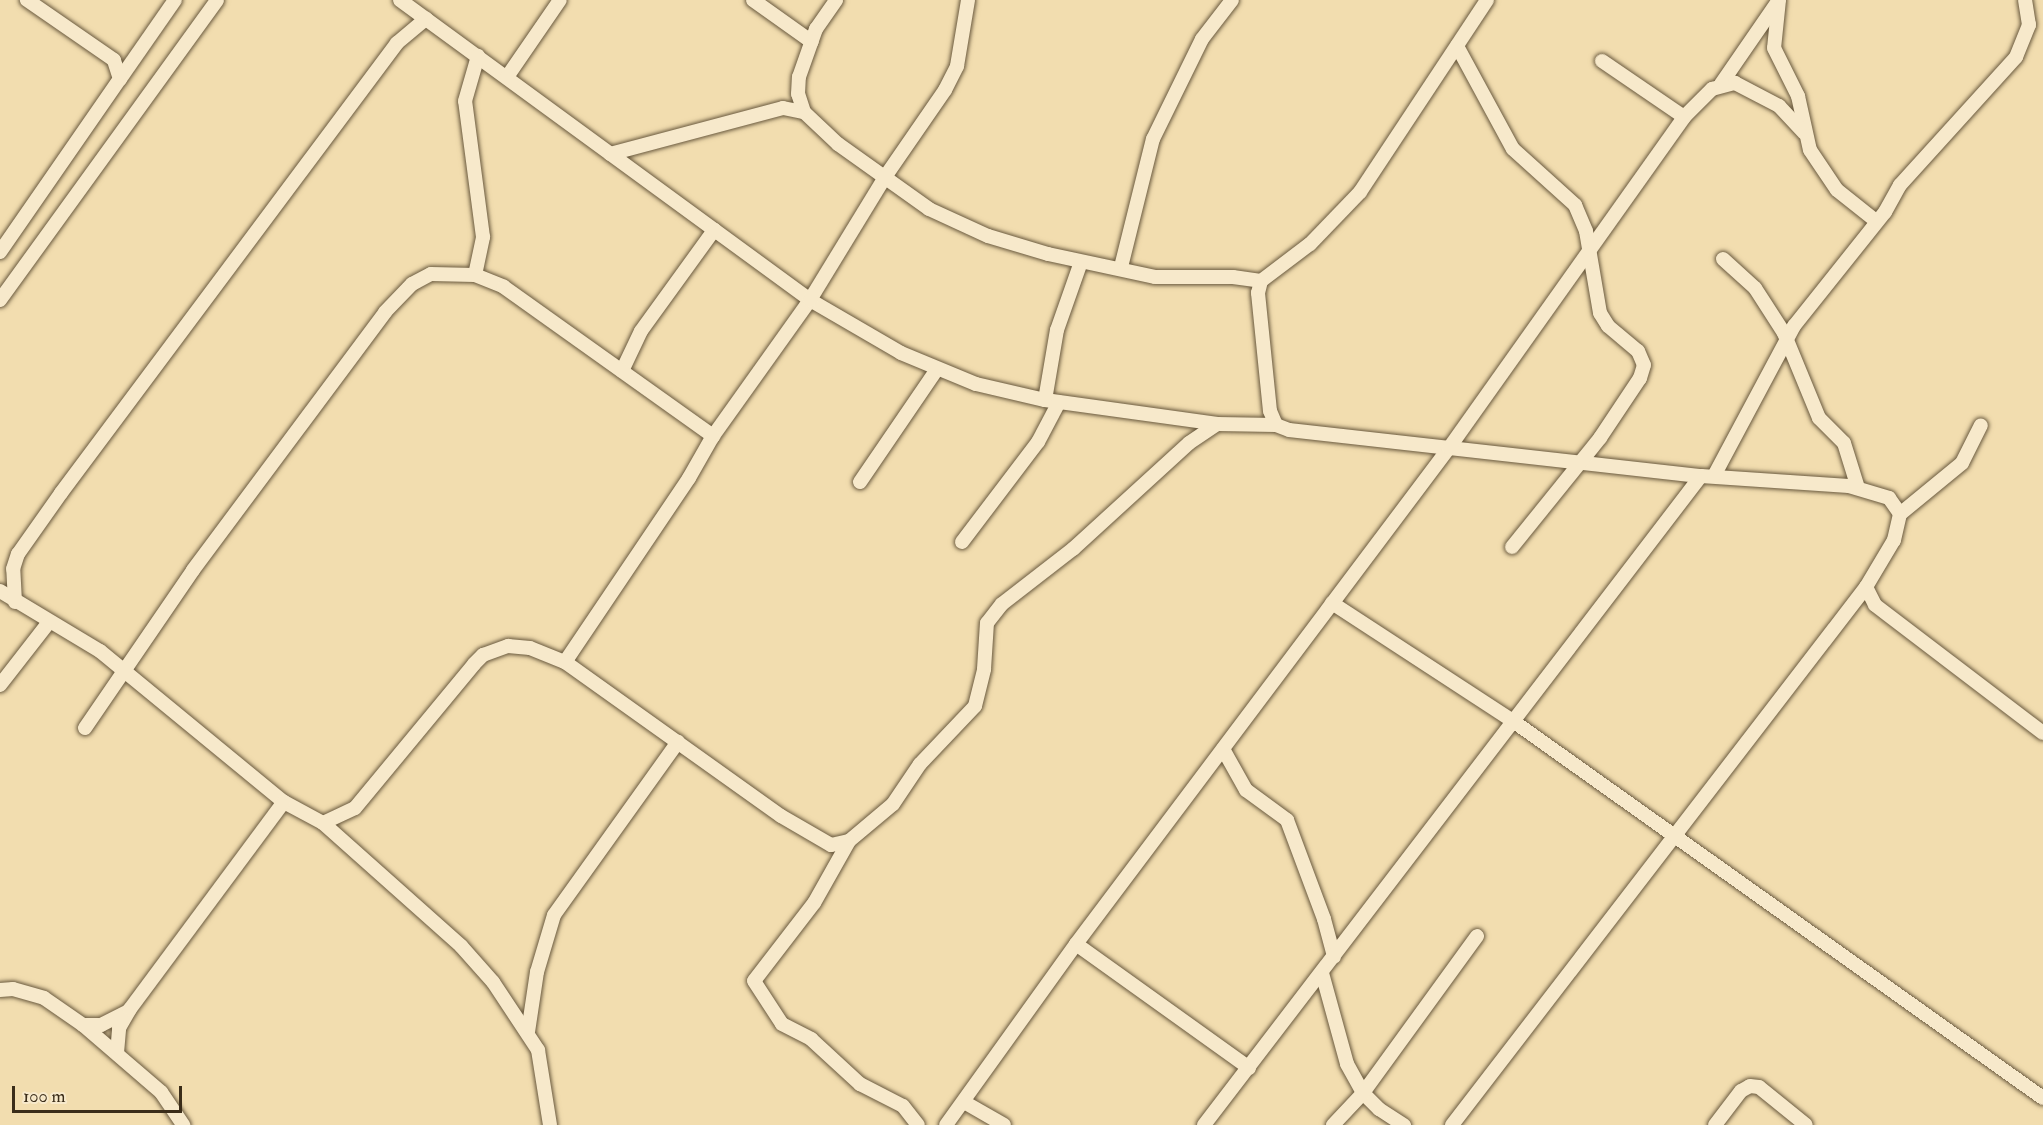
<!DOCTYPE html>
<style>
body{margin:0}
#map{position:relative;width:2043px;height:1125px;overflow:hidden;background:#f2ddaf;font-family:"IM FELL Double Pica",serif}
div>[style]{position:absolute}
.roads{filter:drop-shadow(0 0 2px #69593e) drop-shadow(0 0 2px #69593e)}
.street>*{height:14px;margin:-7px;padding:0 7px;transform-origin:7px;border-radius:7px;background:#f7e9cb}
span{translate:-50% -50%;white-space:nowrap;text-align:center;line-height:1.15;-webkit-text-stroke:4.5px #f7e9cb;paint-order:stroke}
.scale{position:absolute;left:12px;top:1086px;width:170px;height:27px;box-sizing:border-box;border:3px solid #3b2d19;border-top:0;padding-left:8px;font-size:18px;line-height:21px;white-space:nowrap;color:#3b2d19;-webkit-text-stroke:4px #f7e9cb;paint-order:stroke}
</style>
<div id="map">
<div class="roads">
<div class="street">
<i style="left:400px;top:0;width:508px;rotate:36.19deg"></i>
<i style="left:810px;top:300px;width:105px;rotate:30.2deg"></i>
<i style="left:901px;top:353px;width:81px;rotate:22.5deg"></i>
<i style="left:976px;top:384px;width:71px;rotate:13.1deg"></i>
<i style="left:1045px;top:400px;width:174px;rotate:7.9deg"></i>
<i style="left:1217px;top:424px;width:59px;rotate:1deg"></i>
<i style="left:1276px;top:425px;width:14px;rotate:21deg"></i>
<i style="left:1289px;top:430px;width:415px;rotate:6.4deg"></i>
<i style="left:1701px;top:476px;width:148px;rotate:3.9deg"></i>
<i style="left:1849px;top:486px;width:42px;rotate:16.7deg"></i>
<i style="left:1889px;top:498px;width:19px;rotate:55deg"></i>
<i style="left:1900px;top:514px;width:27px;rotate:103deg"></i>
<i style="left:1894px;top:540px;width:55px;rotate:120.8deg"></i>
<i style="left:1866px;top:587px;width:20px;rotate:63deg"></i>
<i style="left:1875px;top:605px;width:211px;rotate:37.3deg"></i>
<i style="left:753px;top:0;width:72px;rotate:35.4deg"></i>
<i style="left:1779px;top:0;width:48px;rotate:95.9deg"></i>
<i style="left:1774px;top:48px;width:54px;rotate:63.4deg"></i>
<i style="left:1798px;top:96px;width:55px;rotate:77.5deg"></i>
<i style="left:1810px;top:150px;width:48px;rotate:56deg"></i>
<i style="left:1837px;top:190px;width:50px;rotate:38.5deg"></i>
<i style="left:1457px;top:46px;width:117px;rotate:61.5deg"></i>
<i style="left:1513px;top:149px;width:84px;rotate:42.1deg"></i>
<i style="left:1575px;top:205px;width:28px;rotate:67deg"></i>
<i style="left:1586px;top:231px;width:83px;rotate:80.3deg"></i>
<i style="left:1600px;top:313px;width:15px;rotate:58deg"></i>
<i style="left:1608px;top:326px;width:39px;rotate:40deg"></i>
<i style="left:1638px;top:351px;width:15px;rotate:67deg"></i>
<i style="left:1644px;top:365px;width:14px;rotate:107deg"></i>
<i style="left:1640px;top:378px;width:72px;rotate:123.7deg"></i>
<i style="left:1600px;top:438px;width:140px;rotate:128.9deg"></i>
<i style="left:1602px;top:61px;width:99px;rotate:34.3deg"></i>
<i style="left:507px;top:77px;width:93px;rotate:-55.5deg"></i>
<i style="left:120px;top:79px;width:96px;rotate:-55.2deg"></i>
<i style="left:1721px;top:84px;width:102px;rotate:-55.4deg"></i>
<i style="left:804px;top:112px;width:19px;rotate:-108deg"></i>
<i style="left:798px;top:94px;width:17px;rotate:-87deg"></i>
<i style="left:799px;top:77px;width:51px;rotate:-70.5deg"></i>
<i style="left:816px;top:29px;width:35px;rotate:-55deg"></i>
<i style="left:610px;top:154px;width:179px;rotate:-14.9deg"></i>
<i style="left:783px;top:108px;width:21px;rotate:11deg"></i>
<i style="left:804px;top:112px;width:47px;rotate:43.3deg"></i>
<i style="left:838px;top:144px;width:112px;rotate:35.5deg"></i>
<i style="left:929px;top:209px;width:65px;rotate:24.6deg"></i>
<i style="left:988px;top:236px;width:63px;rotate:16.7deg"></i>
<i style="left:1048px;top:254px;width:109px;rotate:12.1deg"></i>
<i style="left:1155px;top:277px;width:78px"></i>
<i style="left:1233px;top:277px;width:28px;rotate:8deg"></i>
<i style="left:0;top:252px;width:211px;rotate:-55.3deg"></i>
<i style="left:120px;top:79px;width:20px;rotate:-108deg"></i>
<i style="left:114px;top:60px;width:106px;rotate:-145.4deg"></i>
<i style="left:1723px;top:259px;width:43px;rotate:42.2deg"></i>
<i style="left:1755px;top:288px;width:54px;rotate:57.2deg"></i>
<i style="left:1784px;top:333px;width:92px;rotate:67.6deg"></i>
<i style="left:1819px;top:418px;width:35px;rotate:45deg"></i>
<i style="left:1844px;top:443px;width:47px;rotate:72.7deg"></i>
<i style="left:1121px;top:267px;width:132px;rotate:-76deg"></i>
<i style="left:1153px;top:139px;width:111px;rotate:-63.9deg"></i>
<i style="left:1202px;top:39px;width:49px;rotate:-52.4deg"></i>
<i style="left:475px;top:275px;width:39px;rotate:-78deg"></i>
<i style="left:483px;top:237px;width:137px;rotate:-97.5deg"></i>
<i style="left:465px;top:101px;width:47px;rotate:-73.9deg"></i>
<i style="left:0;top:300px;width:370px;rotate:-54.1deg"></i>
<i style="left:622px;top:371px;width:44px;rotate:-64.6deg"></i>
<i style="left:641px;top:331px;width:125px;rotate:-54.1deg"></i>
<i style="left:1045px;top:400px;width:71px;rotate:-80.3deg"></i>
<i style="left:1057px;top:330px;width:72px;rotate:-70.6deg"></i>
<i style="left:1276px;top:425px;width:15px;rotate:-113deg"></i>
<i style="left:1270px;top:411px;width:119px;rotate:-95.8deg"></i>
<i style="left:1258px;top:293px;width:12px;rotate:-76deg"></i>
<i style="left:1261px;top:281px;width:61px;rotate:-37.1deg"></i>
<i style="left:1310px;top:244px;width:72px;rotate:-46.1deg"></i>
<i style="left:1360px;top:192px;width:230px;rotate:-56.5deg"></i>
<i style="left:1715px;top:474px;width:168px;rotate:-61.9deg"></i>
<i style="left:1794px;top:326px;width:146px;rotate:-51.4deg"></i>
<i style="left:1885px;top:212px;width:31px;rotate:-61deg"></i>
<i style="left:1900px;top:185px;width:173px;rotate:-47.8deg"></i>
<i style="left:2016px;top:57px;width:35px;rotate:-68deg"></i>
<i style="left:2029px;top:25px;width:25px;rotate:-99deg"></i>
<i style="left:860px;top:482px;width:137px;rotate:-55.7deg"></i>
<i style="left:1900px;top:514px;width:80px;rotate:-39.4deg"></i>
<i style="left:1962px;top:463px;width:42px;rotate:-63.4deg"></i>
<i style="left:962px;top:542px;width:126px;rotate:-52.8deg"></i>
<i style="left:1038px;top:442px;width:45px;rotate:-62.3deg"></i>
<i style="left:0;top:591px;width:117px;rotate:31deg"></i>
<i style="left:100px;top:651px;width:238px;rotate:39.4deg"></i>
<i style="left:284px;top:802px;width:44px;rotate:28.3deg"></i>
<i style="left:323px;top:823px;width:185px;rotate:41.7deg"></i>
<i style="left:461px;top:946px;width:48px;rotate:48.4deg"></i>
<i style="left:493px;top:982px;width:82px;rotate:56.5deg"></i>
<i style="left:538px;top:1050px;width:76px;rotate:80.9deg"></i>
<i style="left:15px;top:602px;width:33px;rotate:-93deg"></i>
<i style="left:13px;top:569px;width:16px;rotate:-72deg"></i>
<i style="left:18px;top:554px;width:75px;rotate:-54.8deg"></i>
<i style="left:61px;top:493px;width:562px;rotate:-53.25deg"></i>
<i style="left:397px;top:43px;width:38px;rotate:-40deg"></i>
<i style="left:1332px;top:603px;width:216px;rotate:33.1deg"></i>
<i style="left:1513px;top:721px;width:650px;rotate:35.43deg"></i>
<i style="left:565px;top:662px;width:222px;rotate:-56deg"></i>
<i style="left:689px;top:478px;width:48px;rotate:-60.3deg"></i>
<i style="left:713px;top:436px;width:167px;rotate:-54.5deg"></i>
<i style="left:810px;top:300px;width:144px;rotate:-58.6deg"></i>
<i style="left:885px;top:177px;width:106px;rotate:-55.4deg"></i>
<i style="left:945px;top:90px;width:27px;rotate:-63deg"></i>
<i style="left:957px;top:66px;width:67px;rotate:-80.5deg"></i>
<i style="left:0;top:685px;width:80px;rotate:-52.1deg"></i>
<i style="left:85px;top:728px;width:191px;rotate:-55.6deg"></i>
<i style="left:193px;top:570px;width:322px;rotate:-53.3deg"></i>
<i style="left:385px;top:312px;width:39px;rotate:-46deg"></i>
<i style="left:412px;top:284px;width:21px;rotate:-28deg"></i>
<i style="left:431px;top:274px;width:44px;rotate:1.3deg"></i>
<i style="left:475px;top:275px;width:31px;rotate:22deg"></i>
<i style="left:504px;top:287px;width:257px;rotate:35.5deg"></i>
<i style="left:1223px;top:749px;width:47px;rotate:60.7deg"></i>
<i style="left:1246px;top:790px;width:51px;rotate:36.2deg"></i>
<i style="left:1287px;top:820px;width:106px;rotate:69.5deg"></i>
<i style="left:1324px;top:919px;width:39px;rotate:75deg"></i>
<i style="left:323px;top:823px;width:35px;rotate:-25deg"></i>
<i style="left:355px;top:808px;width:187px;rotate:-50.4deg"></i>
<i style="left:474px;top:664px;width:13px;rotate:-45deg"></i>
<i style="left:483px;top:655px;width:27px;rotate:-20deg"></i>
<i style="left:508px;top:646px;width:22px;rotate:5deg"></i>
<i style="left:530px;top:648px;width:38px;rotate:22deg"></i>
<i style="left:565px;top:662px;width:265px;rotate:35.5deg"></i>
<i style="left:781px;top:816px;width:58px;rotate:30.1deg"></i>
<i style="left:831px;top:845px;width:18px;rotate:-13deg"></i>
<i style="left:849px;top:841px;width:57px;rotate:-40.1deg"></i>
<i style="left:893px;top:804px;width:48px;rotate:-56deg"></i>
<i style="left:920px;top:764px;width:80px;rotate:-46.5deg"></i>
<i style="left:975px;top:706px;width:38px;rotate:-76deg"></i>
<i style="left:984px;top:669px;width:46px;rotate:-86.3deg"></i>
<i style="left:987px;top:623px;width:24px;rotate:-52deg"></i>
<i style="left:1002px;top:604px;width:90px;rotate:-37.8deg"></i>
<i style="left:1073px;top:549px;width:157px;rotate:-42.4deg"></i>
<i style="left:1189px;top:443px;width:34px;rotate:-34deg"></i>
<i style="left:849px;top:841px;width:71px;rotate:119.4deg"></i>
<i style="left:814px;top:903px;width:98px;rotate:127.6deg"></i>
<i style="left:754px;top:981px;width:51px;rotate:56.9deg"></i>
<i style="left:782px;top:1024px;width:33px;rotate:27deg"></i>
<i style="left:811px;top:1039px;width:67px;rotate:42.6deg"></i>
<i style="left:860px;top:1084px;width:48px;rotate:27.1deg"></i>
<i style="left:903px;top:1106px;width:24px;rotate:52deg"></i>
<i style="left:1076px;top:944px;width:213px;rotate:35.6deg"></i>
<i style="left:1322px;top:973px;width:94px;rotate:74.6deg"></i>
<i style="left:1347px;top:1064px;width:33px;rotate:61deg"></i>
<i style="left:1363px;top:1093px;width:23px;rotate:45deg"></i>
<i style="left:1379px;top:1109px;width:30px;rotate:33deg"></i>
<i style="left:0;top:990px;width:13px;rotate:-4deg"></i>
<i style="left:13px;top:989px;width:32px;rotate:16deg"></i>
<i style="left:44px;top:998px;width:47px;rotate:34.7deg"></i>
<i style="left:83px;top:1025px;width:103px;rotate:40.7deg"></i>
<i style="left:161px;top:1092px;width:40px;rotate:56deg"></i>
<i style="left:83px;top:1025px;width:18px"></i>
<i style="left:101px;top:1025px;width:30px;rotate:-27deg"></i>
<i style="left:528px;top:1032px;width:61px;rotate:-81.5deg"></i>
<i style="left:537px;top:972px;width:59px;rotate:-73.4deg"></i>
<i style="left:554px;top:915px;width:213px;rotate:-54.4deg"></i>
<i style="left:117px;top:1053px;width:25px;rotate:-85deg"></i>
<i style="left:119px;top:1028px;width:22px;rotate:-60deg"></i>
<i style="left:130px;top:1009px;width:258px;rotate:-53.4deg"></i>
<i style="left:964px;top:1102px;width:46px;rotate:29.9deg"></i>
<i style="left:946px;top:1125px;width:223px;rotate:-54.3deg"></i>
<i style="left:1076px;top:944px;width:621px;rotate:-53.06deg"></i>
<i style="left:1449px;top:448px;width:406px;rotate:-54.6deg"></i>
<i style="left:1684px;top:117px;width:40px;rotate:-45deg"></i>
<i style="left:1712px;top:89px;width:24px;rotate:-15deg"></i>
<i style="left:1735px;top:83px;width:50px;rotate:27.6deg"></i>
<i style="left:1779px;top:106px;width:37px;rotate:47deg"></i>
<i style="left:1204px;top:1125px;width:817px;rotate:-52.56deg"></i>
<i style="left:1333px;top:1125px;width:44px;rotate:-46.8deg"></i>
<i style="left:1363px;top:1093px;width:194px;rotate:-54deg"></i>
<i style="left:1452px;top:1125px;width:679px;rotate:-52.42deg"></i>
<i style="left:1715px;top:1125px;width:43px;rotate:-52.6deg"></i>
<i style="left:1741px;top:1091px;width:10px;rotate:-29deg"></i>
<i style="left:1750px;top:1086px;width:9px;rotate:6deg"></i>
<i style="left:1759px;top:1087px;width:60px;rotate:39deg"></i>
</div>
</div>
<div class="scale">100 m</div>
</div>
